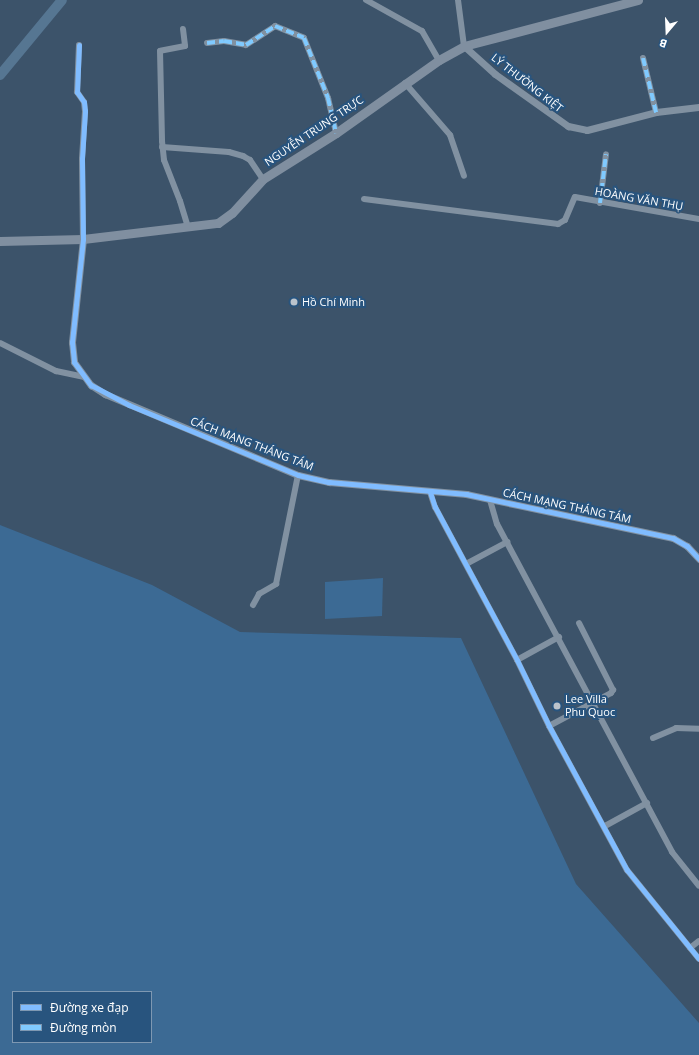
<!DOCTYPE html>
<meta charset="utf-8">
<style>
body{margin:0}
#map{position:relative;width:699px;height:1055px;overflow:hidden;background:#3c536a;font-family:"Open Sans",sans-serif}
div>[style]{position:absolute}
.green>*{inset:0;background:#3c6a94}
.river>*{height:10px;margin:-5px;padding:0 5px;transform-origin:5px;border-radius:5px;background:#567692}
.minor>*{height:6px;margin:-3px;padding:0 3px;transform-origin:3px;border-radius:3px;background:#8191a1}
.tertiary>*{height:7px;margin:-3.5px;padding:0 3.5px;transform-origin:3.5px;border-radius:3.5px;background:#8191a1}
.primary>*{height:9px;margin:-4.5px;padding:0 4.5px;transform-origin:4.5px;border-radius:4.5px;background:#808fa0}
.quiet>*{height:4px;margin-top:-2px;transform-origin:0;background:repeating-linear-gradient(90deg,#80caff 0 8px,transparent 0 12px)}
.cycleway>*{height:5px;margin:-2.5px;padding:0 2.5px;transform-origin:2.5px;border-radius:2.5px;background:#80bcff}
.dots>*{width:11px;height:11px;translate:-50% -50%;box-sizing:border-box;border:2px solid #28547e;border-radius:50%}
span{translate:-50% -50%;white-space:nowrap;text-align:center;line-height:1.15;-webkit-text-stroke:4px #28547e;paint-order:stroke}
.street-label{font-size:11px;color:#fff}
.poi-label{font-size:11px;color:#fff}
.left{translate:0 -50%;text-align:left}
.legend{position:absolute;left:12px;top:991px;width:140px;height:52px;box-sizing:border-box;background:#28547e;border:1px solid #7e98b2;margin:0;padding:5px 7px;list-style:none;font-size:12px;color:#fff}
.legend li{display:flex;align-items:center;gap:8px;height:20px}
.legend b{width:20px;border:1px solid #7e98b2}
.north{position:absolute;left:647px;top:12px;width:40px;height:40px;-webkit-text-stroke:3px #28547e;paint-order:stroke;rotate:199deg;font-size:11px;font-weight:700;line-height:16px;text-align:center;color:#fff}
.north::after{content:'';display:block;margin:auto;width:14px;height:18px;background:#fff;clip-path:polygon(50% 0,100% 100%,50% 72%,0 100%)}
</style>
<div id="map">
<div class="green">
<i style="clip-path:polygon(evenodd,0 525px,152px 585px,240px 632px,461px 638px,576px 884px,699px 1023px,699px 1055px,0 1055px,0 525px,13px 992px,151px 992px,151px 1042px,13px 1042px,13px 992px)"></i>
<i style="clip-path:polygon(383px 578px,382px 616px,325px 619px,325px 582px)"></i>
</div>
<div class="river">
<i style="left:0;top:75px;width:97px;rotate:-50.4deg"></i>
</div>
<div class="minor">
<i style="left:366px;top:0;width:64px;rotate:29deg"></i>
<i style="left:422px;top:31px;width:34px;rotate:60deg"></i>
<i style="left:458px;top:0;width:46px;rotate:82.6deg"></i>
<i style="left:183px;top:29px;width:17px;rotate:83deg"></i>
<i style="left:185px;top:46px;width:25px;rotate:169deg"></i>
<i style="left:160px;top:51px;width:90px;rotate:88.7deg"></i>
<i style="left:162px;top:141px;width:19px;rotate:84deg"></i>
<i style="left:164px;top:160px;width:44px;rotate:68.7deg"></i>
<i style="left:180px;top:201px;width:28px;rotate:73deg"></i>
<i style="left:207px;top:43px;width:17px;rotate:-7deg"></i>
<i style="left:224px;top:41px;width:22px;rotate:10deg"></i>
<i style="left:246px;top:45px;width:35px;rotate:-33deg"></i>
<i style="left:275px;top:26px;width:31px;rotate:22deg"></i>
<i style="left:304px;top:38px;width:65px;rotate:68.2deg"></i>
<i style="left:328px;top:98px;width:36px;rotate:77deg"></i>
<i style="left:79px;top:45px;width:47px;rotate:92.4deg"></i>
<i style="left:77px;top:92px;width:12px;rotate:55deg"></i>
<i style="left:84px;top:102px;width:9px;rotate:84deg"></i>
<i style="left:85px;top:111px;width:48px;rotate:93.6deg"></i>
<i style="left:82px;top:159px;width:80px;rotate:89.3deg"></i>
<i style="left:643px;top:58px;width:56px;rotate:76.5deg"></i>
<i style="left:405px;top:83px;width:69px;rotate:49.1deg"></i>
<i style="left:450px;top:135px;width:43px;rotate:71.1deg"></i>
<i style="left:162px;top:147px;width:67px;rotate:4.3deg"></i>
<i style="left:229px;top:152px;width:15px;rotate:16deg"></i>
<i style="left:243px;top:156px;width:8px;rotate:30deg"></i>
<i style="left:250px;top:160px;width:23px;rotate:56deg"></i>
<i style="left:364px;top:199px;width:196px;rotate:7.3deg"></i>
<i style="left:558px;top:224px;width:8px;rotate:-30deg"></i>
<i style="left:565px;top:220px;width:25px;rotate:-67deg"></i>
<i style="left:575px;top:197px;width:126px;rotate:10.1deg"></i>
<i style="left:600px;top:203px;width:49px;rotate:-83deg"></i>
<i style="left:0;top:343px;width:63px;rotate:26.6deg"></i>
<i style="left:56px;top:371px;width:29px;rotate:12deg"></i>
<i style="left:430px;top:492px;width:16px;rotate:72deg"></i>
<i style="left:435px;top:507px;width:174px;rotate:61.8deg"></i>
<i style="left:517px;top:660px;width:73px;rotate:64.1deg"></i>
<i style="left:549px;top:726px;width:164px;rotate:61.6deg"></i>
<i style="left:627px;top:870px;width:114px;rotate:51deg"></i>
<i style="left:490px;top:500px;width:25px;rotate:74deg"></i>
<i style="left:497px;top:524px;width:372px;rotate:61.9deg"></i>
<i style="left:672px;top:852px;width:43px;rotate:51.5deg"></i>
<i style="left:466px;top:564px;width:47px;rotate:-28.2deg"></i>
<i style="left:253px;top:605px;width:13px;rotate:-61deg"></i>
<i style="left:259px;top:594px;width:20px;rotate:-30deg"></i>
<i style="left:276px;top:584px;width:111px;rotate:-78.6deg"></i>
<i style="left:517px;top:660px;width:48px;rotate:-28.7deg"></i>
<i style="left:549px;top:726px;width:70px;rotate:-28deg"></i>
<i style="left:611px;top:693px;width:4px;rotate:-56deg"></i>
<i style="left:613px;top:690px;width:75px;rotate:-116.9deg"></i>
<i style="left:653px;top:738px;width:25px;rotate:-23deg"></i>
<i style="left:676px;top:728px;width:23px;rotate:2deg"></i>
<i style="left:605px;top:826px;width:48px;rotate:-28.7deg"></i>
<i style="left:690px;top:948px;width:11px;rotate:-38deg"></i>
</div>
<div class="tertiary">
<i style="left:464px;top:46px;width:42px;rotate:42.1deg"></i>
<i style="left:495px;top:74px;width:90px;rotate:35.5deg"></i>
<i style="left:568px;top:126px;width:19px;rotate:12deg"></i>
<i style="left:587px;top:130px;width:71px;rotate:-14.6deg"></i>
<i style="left:656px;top:112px;width:43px;rotate:-6.6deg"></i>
<i style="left:83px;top:239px;width:104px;rotate:96.1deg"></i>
<i style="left:72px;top:342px;width:20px;rotate:84deg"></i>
<i style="left:74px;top:362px;width:29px;rotate:54deg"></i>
<i style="left:91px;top:385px;width:17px;rotate:33deg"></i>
<i style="left:105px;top:394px;width:209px;rotate:22.8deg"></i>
<i style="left:298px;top:475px;width:32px;rotate:13deg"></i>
<i style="left:329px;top:482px;width:138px;rotate:5deg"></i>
<i style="left:466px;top:494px;width:212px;rotate:12deg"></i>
<i style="left:673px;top:538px;width:16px;rotate:30deg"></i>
<i style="left:687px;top:546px;width:18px;rotate:47deg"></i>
</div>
<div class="primary">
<i style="left:0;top:241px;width:83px;rotate:-1.4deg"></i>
<i style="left:83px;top:239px;width:136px;rotate:-6.8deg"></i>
<i style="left:218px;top:223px;width:17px;rotate:-36deg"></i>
<i style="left:232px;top:213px;width:46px;rotate:-47.6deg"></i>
<i style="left:263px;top:179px;width:86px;rotate:-32.2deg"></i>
<i style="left:336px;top:133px;width:126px;rotate:-35.3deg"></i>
<i style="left:439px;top:60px;width:29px;rotate:-29deg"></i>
<i style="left:464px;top:46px;width:180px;rotate:-14.8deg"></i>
</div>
<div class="quiet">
<i style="left:207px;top:43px;width:17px;rotate:-7deg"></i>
<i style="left:224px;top:41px;width:22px;rotate:10deg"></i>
<i style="left:246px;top:45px;width:35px;rotate:-33deg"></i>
<i style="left:275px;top:26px;width:31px;rotate:22deg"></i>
<i style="left:304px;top:38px;width:65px;rotate:68.2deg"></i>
<i style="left:328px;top:98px;width:36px;rotate:77deg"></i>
<i style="left:643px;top:58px;width:56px;rotate:76.5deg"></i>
<i style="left:600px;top:203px;width:49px;rotate:-83deg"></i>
</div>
<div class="cycleway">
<i style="left:79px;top:45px;width:47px;rotate:92.4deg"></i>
<i style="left:77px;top:92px;width:12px;rotate:55deg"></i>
<i style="left:84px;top:102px;width:9px;rotate:84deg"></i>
<i style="left:85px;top:111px;width:48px;rotate:93.6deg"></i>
<i style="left:82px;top:159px;width:80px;rotate:89.3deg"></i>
<i style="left:83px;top:239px;width:104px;rotate:96.1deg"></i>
<i style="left:72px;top:342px;width:20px;rotate:84deg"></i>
<i style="left:74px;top:362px;width:29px;rotate:54deg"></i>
<i style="left:91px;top:385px;width:43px;rotate:27.8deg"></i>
<i style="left:129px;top:405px;width:183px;rotate:22.5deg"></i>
<i style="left:298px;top:475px;width:32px;rotate:13deg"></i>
<i style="left:329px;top:482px;width:138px;rotate:5deg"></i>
<i style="left:466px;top:494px;width:212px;rotate:12deg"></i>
<i style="left:673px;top:538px;width:16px;rotate:30deg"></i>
<i style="left:687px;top:546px;width:18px;rotate:47deg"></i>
<i style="left:430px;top:492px;width:16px;rotate:72deg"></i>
<i style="left:435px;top:507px;width:174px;rotate:61.8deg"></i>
<i style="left:517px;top:660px;width:73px;rotate:64.1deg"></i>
<i style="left:549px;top:726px;width:164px;rotate:61.6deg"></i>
<i style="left:627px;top:870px;width:114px;rotate:51deg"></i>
</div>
<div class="dots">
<i style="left:294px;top:302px;background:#bbc3cb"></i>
<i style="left:557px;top:706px;background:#bbc3cb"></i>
</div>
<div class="street-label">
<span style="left:527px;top:83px;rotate:38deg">LÝ THƯỜNG KIỆT</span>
<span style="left:314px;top:131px;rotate:-34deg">NGUYỄN TRUNG TRỰC</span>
<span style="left:639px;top:199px;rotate:10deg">HOÀNG VĂN THỤ</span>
<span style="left:252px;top:444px;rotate:21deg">CÁCH MẠNG THÁNG TÁM</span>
<span style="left:567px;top:506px;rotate:12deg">CÁCH MẠNG THÁNG TÁM</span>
</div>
<div class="poi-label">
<span class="left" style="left:302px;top:302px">Hồ Chí Minh</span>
<span class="left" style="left:565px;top:706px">Lee Villa<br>Phu Quoc</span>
</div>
<ul class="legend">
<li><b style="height:5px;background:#80bcff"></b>Đường xe đạp</li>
<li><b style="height:5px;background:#80caff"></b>Đường mòn</li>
</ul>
<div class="north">B</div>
</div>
